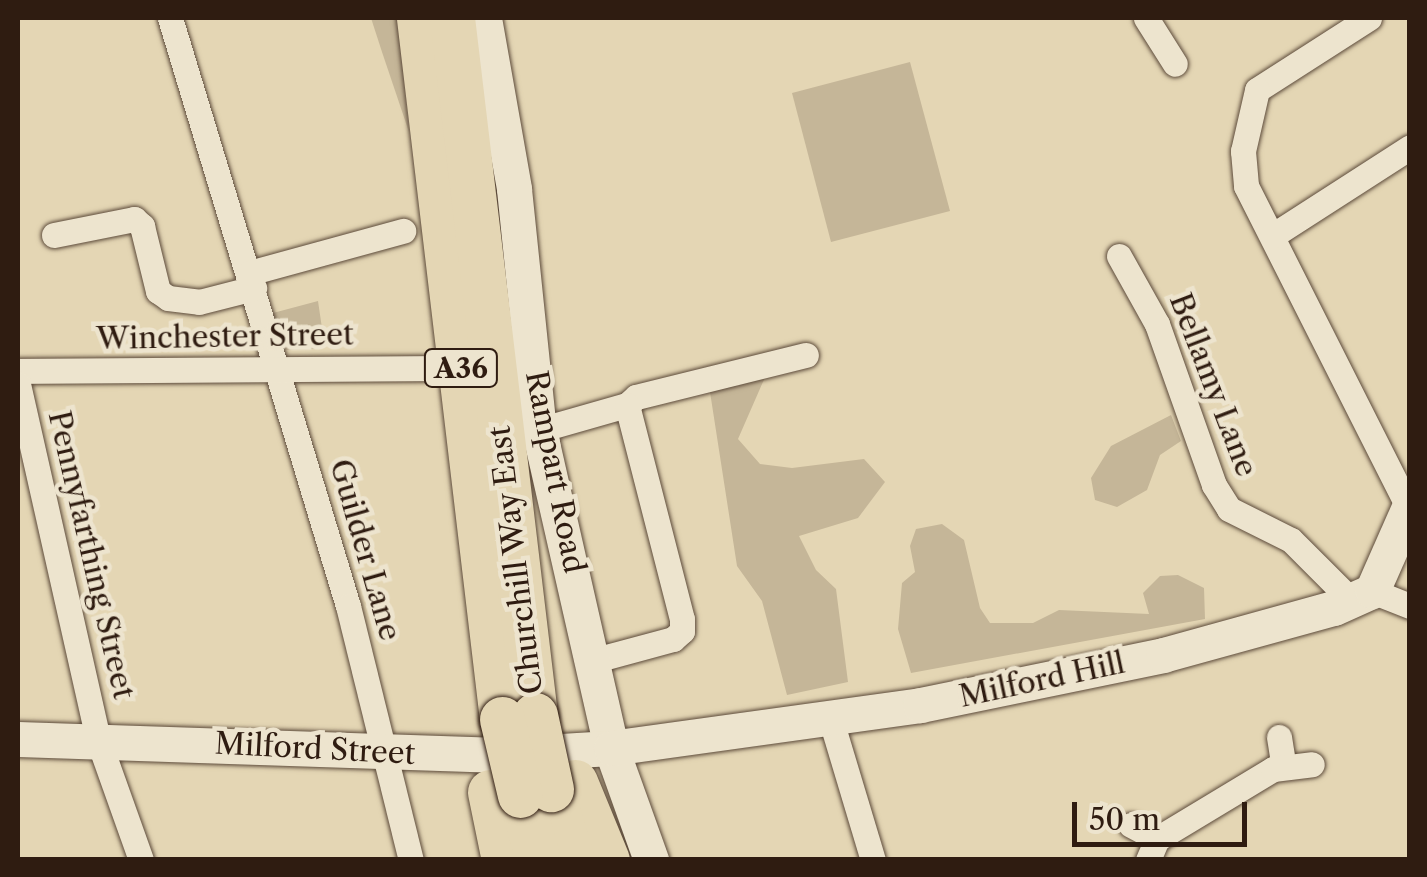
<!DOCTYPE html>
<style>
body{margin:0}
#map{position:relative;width:1427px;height:877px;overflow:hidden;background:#e4d6b4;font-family:"Libre Caslon Text",serif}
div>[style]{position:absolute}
.green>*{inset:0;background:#c5b698}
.roads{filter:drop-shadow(0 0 2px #5c4a3a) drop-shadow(0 0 2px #5c4a3a)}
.street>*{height:25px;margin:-12.5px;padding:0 12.5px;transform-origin:12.5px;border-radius:12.5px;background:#ede4ce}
.secondary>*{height:35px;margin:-17.5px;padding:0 17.5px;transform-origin:17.5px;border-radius:17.5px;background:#ede4ce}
.highway>*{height:45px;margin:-22.5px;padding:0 22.5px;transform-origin:22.5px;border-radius:22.5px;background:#e4d6b4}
.bridges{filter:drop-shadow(0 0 2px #2f1c11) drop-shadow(0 0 2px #2f1c11)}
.highway-bridge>*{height:45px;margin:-22.5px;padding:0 22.5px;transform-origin:22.5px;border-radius:22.5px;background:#e4d6b4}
span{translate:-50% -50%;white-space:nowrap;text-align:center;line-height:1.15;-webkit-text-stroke:9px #ede4ce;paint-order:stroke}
.shield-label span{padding:2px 8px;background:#ede4ce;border:2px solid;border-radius:8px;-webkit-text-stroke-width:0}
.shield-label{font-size:28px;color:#2f1c11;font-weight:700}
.street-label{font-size:30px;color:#2f1c11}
.frame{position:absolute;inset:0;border:20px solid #2f1c11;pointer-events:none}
.scale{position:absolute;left:1072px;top:802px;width:175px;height:45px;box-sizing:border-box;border:5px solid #2f1c11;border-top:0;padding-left:12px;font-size:30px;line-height:35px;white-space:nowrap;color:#2f1c11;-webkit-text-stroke:8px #ede4ce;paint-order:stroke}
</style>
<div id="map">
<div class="green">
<i style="clip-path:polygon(371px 18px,398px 18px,409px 132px,382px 52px)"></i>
<i style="clip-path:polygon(910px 62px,950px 211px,831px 242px,792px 93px)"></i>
<i style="clip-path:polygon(318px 301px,323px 335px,315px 336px,316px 349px,282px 350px,273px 313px)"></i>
<i style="clip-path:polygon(766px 375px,738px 439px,760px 464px,792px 468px,864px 459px,885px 482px,858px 518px,799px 536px,816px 570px,836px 589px,848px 682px,787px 695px,762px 601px,737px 566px,710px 392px)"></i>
<i style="clip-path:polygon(1171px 415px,1181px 441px,1160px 455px,1147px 490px,1117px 507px,1095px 500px,1091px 478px,1111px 446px)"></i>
<i style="clip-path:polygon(942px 524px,964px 540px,980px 608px,990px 623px,1033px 623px,1059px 610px,1149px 614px,1143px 593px,1160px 576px,1178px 575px,1204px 588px,1205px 619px,911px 673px,898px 629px,902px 583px,915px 572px,910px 546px,916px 529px)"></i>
</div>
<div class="roads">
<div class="street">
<i style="left:170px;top:18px;width:614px;rotate:73.16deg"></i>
<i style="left:348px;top:606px;width:262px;rotate:76.1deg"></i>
<i style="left:1146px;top:18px;width:54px;rotate:57.8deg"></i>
<i style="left:1369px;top:18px;width:133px;rotate:147.3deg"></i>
<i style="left:1257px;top:90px;width:63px;rotate:102.9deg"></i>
<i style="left:1243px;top:151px;width:35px;rotate:85deg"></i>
<i style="left:1246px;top:186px;width:360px;rotate:63.2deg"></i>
<i style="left:54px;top:235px;width:82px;rotate:-11.3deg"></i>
<i style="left:134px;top:219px;width:11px;rotate:41deg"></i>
<i style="left:142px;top:226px;width:67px;rotate:76.2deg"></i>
<i style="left:158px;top:291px;width:12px;rotate:35deg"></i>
<i style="left:168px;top:298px;width:31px;rotate:7deg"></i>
<i style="left:199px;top:302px;width:57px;rotate:-14.3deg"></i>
<i style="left:1272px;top:236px;width:164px;rotate:-32.8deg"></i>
<i style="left:1119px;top:256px;width:78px;rotate:60.8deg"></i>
<i style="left:1157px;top:324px;width:171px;rotate:70.5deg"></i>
<i style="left:1214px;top:485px;width:28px;rotate:58deg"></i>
<i style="left:1229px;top:509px;width:69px;rotate:26.6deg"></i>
<i style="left:1291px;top:540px;width:85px;rotate:45deg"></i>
<i style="left:249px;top:273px;width:160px;rotate:-15.3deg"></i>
<i style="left:18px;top:371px;width:416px;rotate:-0.4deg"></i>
<i style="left:18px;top:384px;width:367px;rotate:77.3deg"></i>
<i style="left:99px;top:742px;width:125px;rotate:70.4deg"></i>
<i style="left:627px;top:405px;width:12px;rotate:-42deg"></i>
<i style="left:636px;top:397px;width:175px;rotate:-13.9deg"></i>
<i style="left:539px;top:430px;width:91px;rotate:-15.9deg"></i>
<i style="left:627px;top:405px;width:221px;rotate:75.6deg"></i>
<i style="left:682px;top:619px;width:12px;rotate:90deg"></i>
<i style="left:682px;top:631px;width:12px;rotate:138deg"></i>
<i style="left:673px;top:639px;width:81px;rotate:164.9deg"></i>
<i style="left:1372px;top:591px;width:41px;rotate:21.5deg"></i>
<i style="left:830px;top:717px;width:149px;rotate:73.3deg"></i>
<i style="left:1279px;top:737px;width:30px;rotate:81deg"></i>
<i style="left:1131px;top:825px;width:30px;rotate:28deg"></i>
<i style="left:1148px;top:860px;width:23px;rotate:-67deg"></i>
<i style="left:1157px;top:839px;width:135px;rotate:-31.1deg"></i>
<i style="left:1273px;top:769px;width:39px;rotate:-7deg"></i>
</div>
<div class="secondary">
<i style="left:484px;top:18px;width:174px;rotate:80deg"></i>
<i style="left:514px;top:189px;width:242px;rotate:84.1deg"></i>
<i style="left:539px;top:430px;width:326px;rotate:77.2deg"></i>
<i style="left:611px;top:748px;width:119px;rotate:70.3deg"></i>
<i style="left:18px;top:739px;width:475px;rotate:1.9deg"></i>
<i style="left:493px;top:755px;width:118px;rotate:-3.4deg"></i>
<i style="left:611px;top:748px;width:312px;rotate:-7.9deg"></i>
<i style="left:920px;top:705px;width:248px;rotate:-11.6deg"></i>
<i style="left:1163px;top:655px;width:177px;rotate:-15.4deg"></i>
<i style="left:1334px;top:608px;width:42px;rotate:-24.1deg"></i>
<i style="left:1372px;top:591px;width:94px;rotate:-66.2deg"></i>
</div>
<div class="highway">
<i style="left:419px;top:18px;width:706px;rotate:83.25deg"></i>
<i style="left:452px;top:18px;width:702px;rotate:83.21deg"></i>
<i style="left:575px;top:782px;width:84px;rotate:67.7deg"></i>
<i style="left:551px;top:789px;width:74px;rotate:73.5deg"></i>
<i style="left:490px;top:792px;width:69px;rotate:78.4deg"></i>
<i style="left:520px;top:795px;width:67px;rotate:74.5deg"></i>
</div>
</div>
<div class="bridges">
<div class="highway-bridge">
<i style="left:535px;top:715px;width:76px;rotate:77.8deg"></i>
<i style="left:502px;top:719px;width:78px;rotate:76.7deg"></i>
</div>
</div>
<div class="shield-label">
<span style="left:461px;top:368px">A36</span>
</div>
<div class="street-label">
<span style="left:225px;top:337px;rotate:-1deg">Winchester Street</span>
<span style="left:1213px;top:385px;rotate:69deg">Bellamy Lane</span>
<span style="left:555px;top:472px;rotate:79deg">Rampart Road</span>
<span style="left:365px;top:550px;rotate:74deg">Guilder Lane</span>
<span style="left:91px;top:555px;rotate:77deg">Pennyfarthing Street</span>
<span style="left:516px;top:560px;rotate:-97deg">Churchill Way East</span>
<span style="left:1042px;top:680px;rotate:-12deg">Milford Hill</span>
<span style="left:315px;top:749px;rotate:3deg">Milford Street</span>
</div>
<div class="frame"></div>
<div class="scale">50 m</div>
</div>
